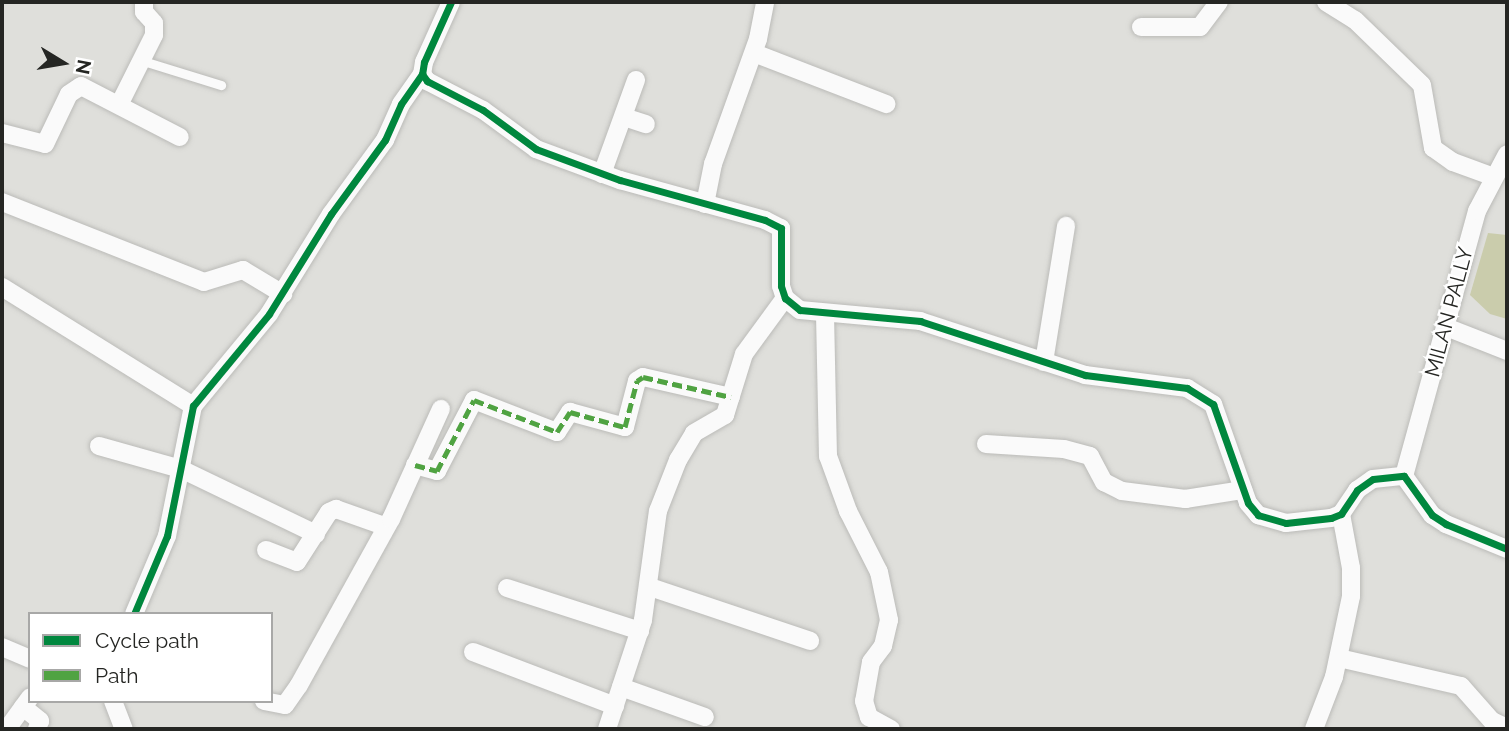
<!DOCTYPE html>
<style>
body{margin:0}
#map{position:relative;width:1509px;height:731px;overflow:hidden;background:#dfdfdb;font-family:Raleway,sans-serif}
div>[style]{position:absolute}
.green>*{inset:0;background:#caccac}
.roads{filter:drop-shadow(0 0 2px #bbbbb8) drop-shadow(0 0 2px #bbbbb8)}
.lane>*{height:9px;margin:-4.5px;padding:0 4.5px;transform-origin:4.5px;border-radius:4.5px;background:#fafafa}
.street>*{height:18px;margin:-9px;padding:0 9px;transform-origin:9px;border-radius:9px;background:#fafafa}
.quiet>*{height:5px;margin-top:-2.5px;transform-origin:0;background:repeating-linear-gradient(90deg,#50a342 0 10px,transparent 0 15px)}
.cycleway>*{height:7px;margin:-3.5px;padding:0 3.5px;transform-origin:3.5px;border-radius:3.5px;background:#00873e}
span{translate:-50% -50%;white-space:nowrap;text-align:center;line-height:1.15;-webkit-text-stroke:5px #fff;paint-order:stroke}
.street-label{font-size:21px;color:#252623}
.frame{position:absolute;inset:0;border:4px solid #252623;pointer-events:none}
.legend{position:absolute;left:28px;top:612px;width:245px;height:91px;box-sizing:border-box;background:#fff;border:2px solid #a8a8a7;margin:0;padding:9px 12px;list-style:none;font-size:21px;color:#252623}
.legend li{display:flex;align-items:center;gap:14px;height:35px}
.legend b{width:35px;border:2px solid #a8a8a7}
.north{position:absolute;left:28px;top:28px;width:70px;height:70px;-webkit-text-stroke:5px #fff;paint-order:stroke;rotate:101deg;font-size:19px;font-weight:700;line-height:28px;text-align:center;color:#252623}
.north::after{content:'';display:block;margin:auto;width:24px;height:32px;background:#252623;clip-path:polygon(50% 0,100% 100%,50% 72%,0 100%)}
</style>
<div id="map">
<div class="green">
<i style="clip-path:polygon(1488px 233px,1507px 235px,1507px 319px,1490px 314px,1470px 295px)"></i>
</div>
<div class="roads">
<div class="lane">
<i style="left:140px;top:60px;width:85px;rotate:17.2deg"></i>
</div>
<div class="street">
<i style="left:451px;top:2px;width:66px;rotate:114.2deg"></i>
<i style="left:424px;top:62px;width:12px;rotate:99deg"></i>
<i style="left:422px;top:74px;width:9px;rotate:54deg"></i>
<i style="left:427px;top:81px;width:63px;rotate:27.4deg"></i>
<i style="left:483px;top:110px;width:66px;rotate:36.3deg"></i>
<i style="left:536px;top:149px;width:90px;rotate:20.3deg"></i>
<i style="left:620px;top:180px;width:150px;rotate:15.4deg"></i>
<i style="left:765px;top:220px;width:18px;rotate:27deg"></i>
<i style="left:781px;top:228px;width:58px;rotate:90deg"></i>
<i style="left:781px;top:286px;width:13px;rotate:72deg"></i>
<i style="left:785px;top:298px;width:19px;rotate:39deg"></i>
<i style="left:800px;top:310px;width:121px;rotate:5.2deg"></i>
<i style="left:920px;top:321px;width:174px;rotate:18.1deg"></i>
<i style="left:1085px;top:375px;width:103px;rotate:7.3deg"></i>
<i style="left:1187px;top:388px;width:31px;rotate:32deg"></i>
<i style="left:1213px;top:404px;width:105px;rotate:70.5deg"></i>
<i style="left:1248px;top:503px;width:16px;rotate:50deg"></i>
<i style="left:1258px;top:515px;width:29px;rotate:16deg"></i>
<i style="left:1286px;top:523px;width:45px;rotate:-6.3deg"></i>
<i style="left:1331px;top:518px;width:11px;rotate:-22deg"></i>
<i style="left:1341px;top:514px;width:29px;rotate:-56deg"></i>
<i style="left:1357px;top:490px;width:19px;rotate:-35deg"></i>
<i style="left:1373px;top:479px;width:31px;rotate:-6deg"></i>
<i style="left:1404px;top:476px;width:48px;rotate:54.3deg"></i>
<i style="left:1432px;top:515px;width:17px;rotate:33deg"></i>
<i style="left:1446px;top:524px;width:66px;rotate:22.3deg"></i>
<i style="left:1326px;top:2px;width:34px;rotate:32deg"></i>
<i style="left:1355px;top:20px;width:93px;rotate:44.1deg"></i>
<i style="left:1422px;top:85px;width:64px;rotate:80.1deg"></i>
<i style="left:1433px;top:148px;width:24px;rotate:35deg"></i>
<i style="left:1453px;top:162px;width:44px;rotate:20.1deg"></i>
<i style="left:1141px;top:27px;width:59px"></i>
<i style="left:1200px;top:27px;width:31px;rotate:-53deg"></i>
<i style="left:754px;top:53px;width:142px;rotate:21.1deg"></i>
<i style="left:120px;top:103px;width:76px;rotate:-63.4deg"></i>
<i style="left:154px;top:35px;width:12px;rotate:-90deg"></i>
<i style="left:154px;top:23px;width:15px;rotate:-132deg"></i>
<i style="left:144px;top:12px;width:10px;rotate:-90deg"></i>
<i style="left:624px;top:117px;width:23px;rotate:18deg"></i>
<i style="left:2px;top:133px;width:44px;rotate:14.3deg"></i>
<i style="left:45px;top:144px;width:55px;rotate:-64.4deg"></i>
<i style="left:69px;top:94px;width:14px;rotate:-34deg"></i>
<i style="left:81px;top:86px;width:111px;rotate:27.3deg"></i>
<i style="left:602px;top:174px;width:100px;rotate:-70.1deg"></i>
<i style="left:2px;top:202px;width:217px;rotate:21.6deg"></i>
<i style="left:204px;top:282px;width:41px;rotate:-17.1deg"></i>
<i style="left:243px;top:270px;width:47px;rotate:31deg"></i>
<i style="left:705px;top:204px;width:41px;rotate:-78.7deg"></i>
<i style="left:713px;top:164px;width:133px;rotate:-70.2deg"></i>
<i style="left:758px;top:39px;width:38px;rotate:-79deg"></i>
<i style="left:2px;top:287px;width:225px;rotate:31.9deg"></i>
<i style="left:825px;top:314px;width:142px;rotate:88.8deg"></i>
<i style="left:828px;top:456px;width:59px;rotate:70deg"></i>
<i style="left:848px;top:511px;width:68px;rotate:63.1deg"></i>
<i style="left:879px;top:572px;width:49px;rotate:78.2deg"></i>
<i style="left:889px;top:620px;width:27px;rotate:103deg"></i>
<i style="left:883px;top:646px;width:20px;rotate:127deg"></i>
<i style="left:871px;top:662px;width:40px;rotate:100deg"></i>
<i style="left:864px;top:701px;width:17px;rotate:73deg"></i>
<i style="left:869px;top:717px;width:25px;rotate:29deg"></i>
<i style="left:1446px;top:327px;width:66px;rotate:21.5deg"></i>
<i style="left:1044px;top:362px;width:138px;rotate:-80.8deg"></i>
<i style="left:986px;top:444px;width:78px;rotate:3.7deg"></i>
<i style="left:1064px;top:449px;width:27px;rotate:15deg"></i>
<i style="left:1090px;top:456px;width:30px;rotate:62deg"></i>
<i style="left:1104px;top:482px;width:20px;rotate:27deg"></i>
<i style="left:1122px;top:491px;width:64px;rotate:7.2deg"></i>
<i style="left:1185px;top:499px;width:59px;rotate:-8.8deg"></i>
<i style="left:99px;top:446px;width:85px;rotate:15.7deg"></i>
<i style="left:181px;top:469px;width:150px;rotate:25.7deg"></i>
<i style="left:415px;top:465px;width:23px;rotate:15deg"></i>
<i style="left:437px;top:471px;width:80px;rotate:-62.5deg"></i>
<i style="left:474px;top:400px;width:89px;rotate:21.1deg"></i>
<i style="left:557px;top:432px;width:24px;rotate:-57deg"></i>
<i style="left:570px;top:412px;width:57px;rotate:15.3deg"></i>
<i style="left:625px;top:427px;width:48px;rotate:-75.4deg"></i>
<i style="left:637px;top:381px;width:7px;rotate:-34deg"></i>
<i style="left:643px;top:377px;width:90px;rotate:12.8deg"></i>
<i style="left:1404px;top:476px;width:275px;rotate:-74.6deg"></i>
<i style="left:1477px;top:211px;width:64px;rotate:-62.2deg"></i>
<i style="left:266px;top:550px;width:33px;rotate:21deg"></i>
<i style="left:297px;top:562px;width:59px;rotate:-57.4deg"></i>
<i style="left:329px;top:512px;width:8px;rotate:-23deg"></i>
<i style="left:336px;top:509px;width:51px;rotate:19.5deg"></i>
<i style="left:650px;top:587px;width:169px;rotate:18.6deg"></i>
<i style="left:507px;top:588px;width:140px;rotate:17.9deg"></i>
<i style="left:134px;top:614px;width:85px;rotate:-67.1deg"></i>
<i style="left:167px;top:536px;width:133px;rotate:-78.7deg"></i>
<i style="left:193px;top:406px;width:119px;rotate:-50.4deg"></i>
<i style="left:269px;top:314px;width:118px;rotate:-58.2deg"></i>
<i style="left:331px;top:214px;width:92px;rotate:-53.9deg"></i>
<i style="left:385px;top:140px;width:39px;rotate:-66deg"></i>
<i style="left:401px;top:104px;width:37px;rotate:-55deg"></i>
<i style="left:2px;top:647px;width:30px;rotate:23deg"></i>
<i style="left:473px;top:652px;width:152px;rotate:20.8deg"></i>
<i style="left:1339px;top:658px;width:125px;rotate:12.9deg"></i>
<i style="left:1461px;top:686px;width:47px;rotate:48.5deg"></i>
<i style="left:1492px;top:721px;width:17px;rotate:25deg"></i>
<i style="left:621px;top:687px;width:89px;rotate:19.7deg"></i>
<i style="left:113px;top:701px;width:30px;rotate:69deg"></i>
<i style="left:264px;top:701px;width:21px;rotate:11deg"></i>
<i style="left:285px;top:705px;width:24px;rotate:-55deg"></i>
<i style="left:299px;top:685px;width:190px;rotate:-61deg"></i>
<i style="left:391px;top:519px;width:121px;rotate:-65.6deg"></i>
<i style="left:23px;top:707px;width:22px;rotate:39deg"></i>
<i style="left:40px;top:721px;width:9px;rotate:111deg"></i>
<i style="left:7px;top:729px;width:39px;rotate:-54deg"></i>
<i style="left:607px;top:729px;width:115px;rotate:-71.7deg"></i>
<i style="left:643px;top:620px;width:110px;rotate:-82.2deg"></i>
<i style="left:658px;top:511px;width:55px;rotate:-68.6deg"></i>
<i style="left:678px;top:460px;width:31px;rotate:-59deg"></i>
<i style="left:694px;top:433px;width:36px;rotate:-30deg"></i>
<i style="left:725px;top:415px;width:64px;rotate:-72.7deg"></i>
<i style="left:744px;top:354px;width:69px;rotate:-53.8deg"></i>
<i style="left:1314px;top:729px;width:56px;rotate:-69deg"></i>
<i style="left:1334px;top:677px;width:83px;rotate:-78.1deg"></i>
<i style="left:1351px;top:596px;width:28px;rotate:-90deg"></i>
<i style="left:1351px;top:568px;width:55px;rotate:-100.5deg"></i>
</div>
</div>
<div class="quiet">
<i style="left:415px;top:465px;width:23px;rotate:15deg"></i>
<i style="left:437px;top:471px;width:80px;rotate:-62.5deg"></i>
<i style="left:474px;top:400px;width:89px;rotate:21.1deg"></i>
<i style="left:557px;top:432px;width:24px;rotate:-57deg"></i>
<i style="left:570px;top:412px;width:57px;rotate:15.3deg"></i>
<i style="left:625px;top:427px;width:48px;rotate:-75.4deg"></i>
<i style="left:637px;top:381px;width:7px;rotate:-34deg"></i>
<i style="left:643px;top:377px;width:90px;rotate:12.8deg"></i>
</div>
<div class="cycleway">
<i style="left:451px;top:2px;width:66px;rotate:114.2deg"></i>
<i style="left:424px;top:62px;width:12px;rotate:99deg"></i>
<i style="left:422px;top:74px;width:9px;rotate:54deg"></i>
<i style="left:427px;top:81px;width:63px;rotate:27.4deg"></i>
<i style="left:483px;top:110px;width:66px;rotate:36.3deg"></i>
<i style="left:536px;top:149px;width:90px;rotate:20.3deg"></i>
<i style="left:620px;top:180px;width:150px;rotate:15.4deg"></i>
<i style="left:765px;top:220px;width:18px;rotate:27deg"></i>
<i style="left:781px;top:228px;width:58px;rotate:90deg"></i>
<i style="left:781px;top:286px;width:13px;rotate:72deg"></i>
<i style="left:785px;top:298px;width:19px;rotate:39deg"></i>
<i style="left:800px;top:310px;width:121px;rotate:5.2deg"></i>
<i style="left:920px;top:321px;width:174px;rotate:18.1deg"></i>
<i style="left:1085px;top:375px;width:103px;rotate:7.3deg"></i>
<i style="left:1187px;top:388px;width:31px;rotate:32deg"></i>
<i style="left:1213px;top:404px;width:105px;rotate:70.5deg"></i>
<i style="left:1248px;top:503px;width:16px;rotate:50deg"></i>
<i style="left:1258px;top:515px;width:29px;rotate:16deg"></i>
<i style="left:1286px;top:523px;width:45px;rotate:-6.3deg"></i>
<i style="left:1331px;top:518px;width:11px;rotate:-22deg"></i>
<i style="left:1341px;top:514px;width:29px;rotate:-56deg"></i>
<i style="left:1357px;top:490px;width:19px;rotate:-35deg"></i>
<i style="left:1373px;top:479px;width:31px;rotate:-6deg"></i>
<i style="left:1404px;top:476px;width:48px;rotate:54.3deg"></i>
<i style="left:1432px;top:515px;width:17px;rotate:33deg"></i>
<i style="left:1446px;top:524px;width:66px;rotate:22.3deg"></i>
<i style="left:134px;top:614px;width:85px;rotate:-67.1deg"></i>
<i style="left:167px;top:536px;width:133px;rotate:-78.7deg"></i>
<i style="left:193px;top:406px;width:119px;rotate:-50.4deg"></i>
<i style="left:269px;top:314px;width:118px;rotate:-58.2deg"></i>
<i style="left:331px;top:214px;width:92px;rotate:-53.9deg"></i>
<i style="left:385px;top:140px;width:39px;rotate:-66deg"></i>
<i style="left:401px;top:104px;width:37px;rotate:-55deg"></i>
</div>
<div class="street-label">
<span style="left:1449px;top:312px;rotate:-75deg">MILAN PALLY</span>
</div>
<div class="frame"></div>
<ul class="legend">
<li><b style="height:9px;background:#00873e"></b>Cycle path</li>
<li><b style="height:9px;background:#50a342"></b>Path</li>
</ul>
<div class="north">N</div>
</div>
